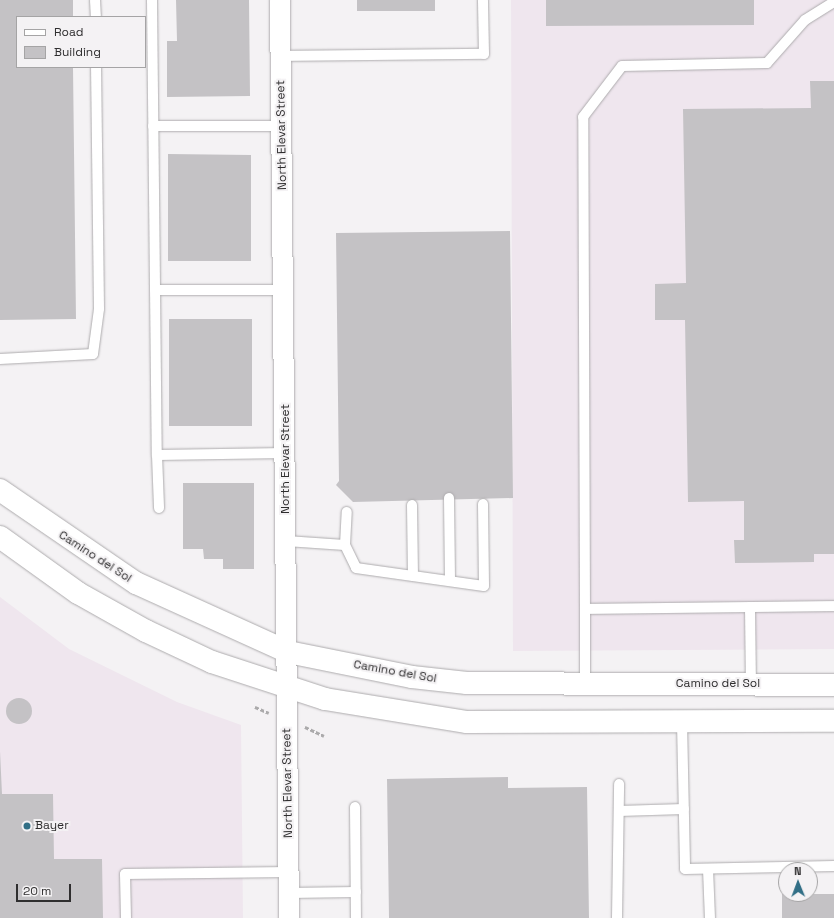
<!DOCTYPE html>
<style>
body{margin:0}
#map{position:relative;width:834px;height:918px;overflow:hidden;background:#f4f2f4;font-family:"Space Grotesk",sans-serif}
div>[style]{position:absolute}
.built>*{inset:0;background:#efe6ee}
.building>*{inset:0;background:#c4c2c5}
.round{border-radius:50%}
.path>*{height:2.5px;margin-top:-1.25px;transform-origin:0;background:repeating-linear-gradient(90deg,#abaaab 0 4px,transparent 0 6px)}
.roads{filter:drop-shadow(0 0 1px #adabad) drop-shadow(0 0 1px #adabad)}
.service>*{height:10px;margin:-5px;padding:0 5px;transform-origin:5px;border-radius:5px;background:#fff}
.minor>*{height:20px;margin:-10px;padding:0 10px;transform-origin:10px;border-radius:10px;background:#fff}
.tertiary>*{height:22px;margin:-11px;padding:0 11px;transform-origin:11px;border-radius:11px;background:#fff}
.dots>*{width:11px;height:11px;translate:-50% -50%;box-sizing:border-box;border:2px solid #f4f2f4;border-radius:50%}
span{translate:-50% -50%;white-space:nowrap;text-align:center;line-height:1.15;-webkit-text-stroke:4px #f4f2f4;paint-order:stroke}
.street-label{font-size:12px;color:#2f2e2f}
.poi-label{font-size:12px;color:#2f2e2f}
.left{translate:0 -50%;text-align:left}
.legend{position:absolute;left:16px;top:16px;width:130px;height:52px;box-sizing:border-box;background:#f4f2f4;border:1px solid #a5a4a5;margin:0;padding:5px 7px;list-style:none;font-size:12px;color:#2f2e2f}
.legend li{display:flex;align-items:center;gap:8px;height:20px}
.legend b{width:20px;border:1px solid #a5a4a5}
.north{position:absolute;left:778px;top:862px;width:40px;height:40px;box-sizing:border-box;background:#f4f2f4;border:1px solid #a5a4a5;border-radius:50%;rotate:359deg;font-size:11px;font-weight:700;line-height:16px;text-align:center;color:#2f2e2f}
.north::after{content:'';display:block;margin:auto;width:14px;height:18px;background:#326f86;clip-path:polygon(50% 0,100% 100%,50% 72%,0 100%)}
.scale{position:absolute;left:16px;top:884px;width:55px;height:18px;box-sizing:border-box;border:2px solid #2f2e2f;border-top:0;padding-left:5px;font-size:12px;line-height:14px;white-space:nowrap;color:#2f2e2f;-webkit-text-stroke:3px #f4f2f4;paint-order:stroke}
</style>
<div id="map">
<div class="built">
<i style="clip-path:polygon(511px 0,834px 0,834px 649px,513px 651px)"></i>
<i style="clip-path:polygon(0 597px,69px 649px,177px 702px,241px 725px,243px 918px,0 918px)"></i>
</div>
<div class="building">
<i style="clip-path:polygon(0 0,73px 0,73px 17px,17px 17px,17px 67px,73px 67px,76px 319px,0 320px)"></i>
<i style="clip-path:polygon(176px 0,249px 0,250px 96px,167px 97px,167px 41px,177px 41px)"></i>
<i style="clip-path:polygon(357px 0,435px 0,435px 11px,357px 11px)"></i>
<i style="clip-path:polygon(546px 0,754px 0,754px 25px,546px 26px)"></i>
<i style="clip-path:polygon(810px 81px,834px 81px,834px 554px,814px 554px,814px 562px,735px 563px,734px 540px,744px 540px,744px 501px,688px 502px,685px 320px,655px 320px,655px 284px,686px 283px,683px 109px,811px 108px)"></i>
<i style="clip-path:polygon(168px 154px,251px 155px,251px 261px,168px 261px)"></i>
<i style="clip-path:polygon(510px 231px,513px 498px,353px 502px,336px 485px,339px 481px,336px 233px)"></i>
<i style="clip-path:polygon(169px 319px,252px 319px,252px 426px,169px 426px)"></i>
<i style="clip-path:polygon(183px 483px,254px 483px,254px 569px,223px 569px,223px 559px,204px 559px,203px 549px,183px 549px)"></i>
<i class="round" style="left:6px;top:698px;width:26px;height:26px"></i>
<i style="clip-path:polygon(0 751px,2px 794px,53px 794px,54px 859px,102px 859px,103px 918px,0 918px)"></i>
<i style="clip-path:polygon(508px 777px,508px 788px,587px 787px,589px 918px,389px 918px,387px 779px)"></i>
<i style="clip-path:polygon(782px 894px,834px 894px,834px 918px,782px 918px)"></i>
</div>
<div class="path">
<i style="left:255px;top:707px;width:15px;rotate:23deg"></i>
<i style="left:305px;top:727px;width:21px;rotate:25deg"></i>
</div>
<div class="roads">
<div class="service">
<i style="left:95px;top:0;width:17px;rotate:87deg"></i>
<i style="left:152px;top:0;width:455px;rotate:89.4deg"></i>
<i style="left:157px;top:455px;width:129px;rotate:-0.9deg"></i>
<i style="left:280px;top:56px;width:204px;rotate:-0.6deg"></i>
<i style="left:484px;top:54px;width:54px;rotate:-91.1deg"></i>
<i style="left:153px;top:126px;width:128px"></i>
<i style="left:155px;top:290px;width:129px"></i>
<i style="left:0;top:359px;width:93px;rotate:-3.1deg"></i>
<i style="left:93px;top:354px;width:45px;rotate:-82.4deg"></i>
<i style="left:99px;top:309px;width:242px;rotate:-90.7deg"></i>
<i style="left:157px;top:455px;width:53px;rotate:87.8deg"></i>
<i style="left:449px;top:498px;width:83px;rotate:89.3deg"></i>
<i style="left:412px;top:505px;width:71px;rotate:89.2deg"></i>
<i style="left:286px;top:541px;width:59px;rotate:3.9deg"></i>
<i style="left:345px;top:545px;width:25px;rotate:64deg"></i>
<i style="left:356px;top:568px;width:129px;rotate:8deg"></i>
<i style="left:484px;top:586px;width:82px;rotate:-90.7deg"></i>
<i style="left:345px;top:545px;width:33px;rotate:-87deg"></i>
<i style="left:750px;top:607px;width:77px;rotate:89.3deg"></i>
<i style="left:585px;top:609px;width:492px;rotate:-90.2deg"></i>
<i style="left:583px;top:117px;width:64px;rotate:-52.6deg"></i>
<i style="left:622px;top:66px;width:145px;rotate:-1.2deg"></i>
<i style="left:767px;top:63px;width:57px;rotate:-48.5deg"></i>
<i style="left:805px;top:20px;width:34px;rotate:-32deg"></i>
<i style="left:585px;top:686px;width:77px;rotate:-90deg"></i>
<i style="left:585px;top:609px;width:249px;rotate:-0.7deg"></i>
<i style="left:682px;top:722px;width:147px;rotate:88.8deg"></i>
<i style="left:685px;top:869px;width:149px;rotate:-1.2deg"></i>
<i style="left:355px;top:807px;width:111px;rotate:89.5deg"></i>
<i style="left:619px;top:811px;width:65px;rotate:-1.8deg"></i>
<i style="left:708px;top:869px;width:49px;rotate:87.7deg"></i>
<i style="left:289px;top:893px;width:67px;rotate:-0.9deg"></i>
<i style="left:126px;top:918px;width:44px;rotate:-91.3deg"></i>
<i style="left:125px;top:874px;width:164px;rotate:-0.7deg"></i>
<i style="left:617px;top:918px;width:134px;rotate:-89.1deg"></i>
</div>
<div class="minor">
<i style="left:280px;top:0;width:918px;rotate:89.44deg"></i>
</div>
<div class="tertiary">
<i style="left:0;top:490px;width:165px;rotate:34.4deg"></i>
<i style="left:136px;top:583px;width:167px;rotate:24.4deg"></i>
<i style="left:288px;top:652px;width:126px;rotate:11.4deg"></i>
<i style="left:412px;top:677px;width:55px;rotate:6.2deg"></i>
<i style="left:467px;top:683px;width:367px;rotate:0.3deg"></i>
<i style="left:0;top:537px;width:96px;rotate:35.7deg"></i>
<i style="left:78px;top:593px;width:78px;rotate:29.2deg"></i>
<i style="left:146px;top:631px;width:73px;rotate:25.2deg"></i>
<i style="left:212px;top:662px;width:119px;rotate:18.1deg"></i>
<i style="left:325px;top:699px;width:144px;rotate:9.2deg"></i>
<i style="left:467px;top:722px;width:367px;rotate:-0.2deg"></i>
</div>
</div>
<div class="dots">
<i style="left:27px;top:826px;background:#326f86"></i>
</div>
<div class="street-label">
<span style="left:282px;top:135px;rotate:-91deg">North Elevar Street</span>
<span style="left:286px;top:459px;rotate:-90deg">North Elevar Street</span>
<span style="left:95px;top:557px;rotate:33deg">Camino del Sol</span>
<span style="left:395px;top:672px;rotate:10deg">Camino del Sol</span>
<span style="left:718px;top:684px">Camino del Sol</span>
<span style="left:288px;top:783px;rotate:-91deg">North Elevar Street</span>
</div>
<div class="poi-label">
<span class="left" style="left:35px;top:826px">Bayer</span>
</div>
<ul class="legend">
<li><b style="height:5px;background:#fff"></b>Road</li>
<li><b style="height:11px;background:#c4c2c5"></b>Building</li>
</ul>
<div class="north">N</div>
<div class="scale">20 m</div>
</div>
